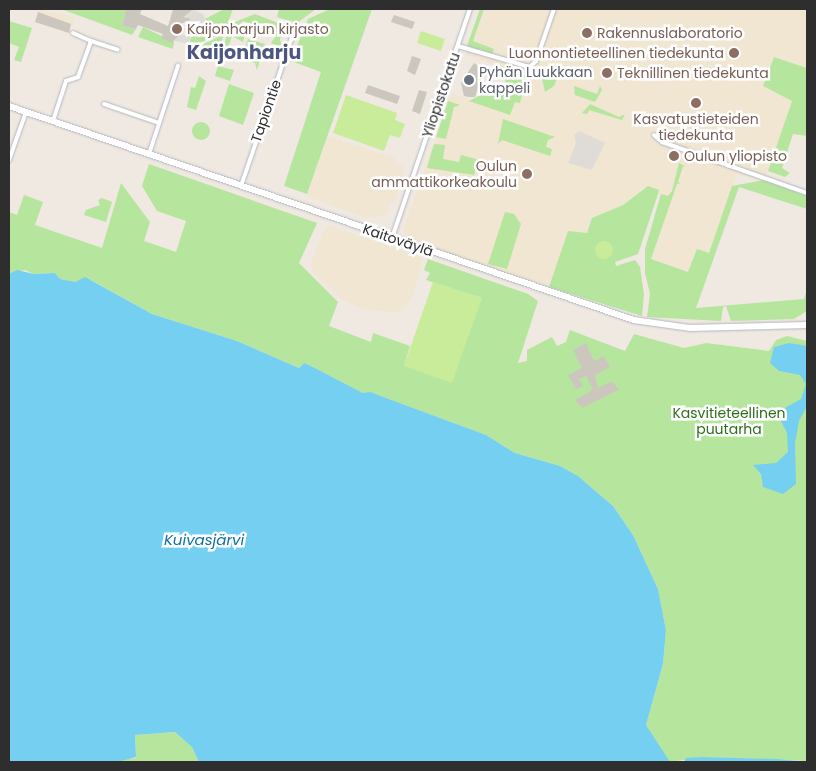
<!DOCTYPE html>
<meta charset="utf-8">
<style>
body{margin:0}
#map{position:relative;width:816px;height:771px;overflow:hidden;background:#efe9e1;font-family:Poppins,sans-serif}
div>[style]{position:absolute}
.education>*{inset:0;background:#f0e6d1}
.green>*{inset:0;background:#b6e59e}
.round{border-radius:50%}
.pitch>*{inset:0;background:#c9ec9a}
.plaza>*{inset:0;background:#dfdcd8}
.water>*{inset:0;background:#75cff0}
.building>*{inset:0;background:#cbc7bf}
.roads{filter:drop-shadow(0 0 1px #b4b7c1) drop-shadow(0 0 1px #b4b7c1)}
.street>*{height:4px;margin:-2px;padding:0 2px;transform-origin:2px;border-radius:2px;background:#fff}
.secondary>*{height:5.5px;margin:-2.75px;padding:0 2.75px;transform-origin:2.75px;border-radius:2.75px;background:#fff}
.dots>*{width:14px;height:14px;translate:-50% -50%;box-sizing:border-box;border:2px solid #fff;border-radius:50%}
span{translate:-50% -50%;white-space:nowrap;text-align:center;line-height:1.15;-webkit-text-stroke:5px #fff;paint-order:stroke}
.education-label{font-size:14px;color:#785e54}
.left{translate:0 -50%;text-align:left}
.right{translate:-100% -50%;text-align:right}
.worship-label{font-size:14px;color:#5b616d}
.street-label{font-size:14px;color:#2e2e2e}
.park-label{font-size:14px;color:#2c6e1b}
.water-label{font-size:15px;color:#0d6fa3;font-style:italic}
.district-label{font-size:19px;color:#4d5680;font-weight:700}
.frame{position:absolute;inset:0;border:10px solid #2e2e2e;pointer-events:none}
</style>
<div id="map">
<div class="education">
<i style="clip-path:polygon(38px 9px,75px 17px,72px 25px,37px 13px)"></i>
<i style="clip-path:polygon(481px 9px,807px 9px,807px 68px,774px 57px,763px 86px,792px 101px,764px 180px,737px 174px,709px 253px,688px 272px,651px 259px,672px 198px,658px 194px,658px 190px,643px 188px,623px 205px,592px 218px,587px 233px,568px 231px,549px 287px,407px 239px,404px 228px,451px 93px,505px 112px,518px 73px,465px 55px)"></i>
<i style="clip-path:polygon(328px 136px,396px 159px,395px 163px,404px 167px,395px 202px,391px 201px,386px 215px,366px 218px,307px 196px)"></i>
<i style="clip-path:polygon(327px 225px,423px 258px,413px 295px,406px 306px,395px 313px,360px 308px,342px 299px,313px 271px,311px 261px)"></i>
</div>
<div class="green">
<i style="clip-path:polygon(61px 9px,126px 9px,122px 26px,136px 29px,132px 35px)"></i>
<i style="clip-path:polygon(224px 9px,233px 9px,225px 31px,209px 26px,205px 19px)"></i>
<i style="clip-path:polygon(279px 9px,316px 9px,297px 23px,277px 17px)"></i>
<i style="clip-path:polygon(330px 9px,372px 9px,307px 194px,284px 186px,321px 72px,291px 61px,308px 19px)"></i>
<i style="clip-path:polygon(480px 9px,484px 9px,473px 41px,494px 49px,492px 54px,467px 46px)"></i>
<i style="clip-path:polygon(255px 14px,283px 25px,280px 40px,283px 48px,271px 43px,277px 34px,275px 32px,243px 21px,237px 27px,245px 34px,243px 42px,232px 36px,221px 67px,234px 70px,230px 81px,215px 76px,230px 24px)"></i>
<i style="clip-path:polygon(9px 21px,32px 28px,21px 62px,14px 60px,19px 47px,9px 43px)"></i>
<i style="clip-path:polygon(143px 27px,174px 42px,173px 49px,138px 37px)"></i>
<i style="clip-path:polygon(207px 27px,222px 33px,188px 48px,193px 31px)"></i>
<i style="clip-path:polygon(224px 34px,216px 58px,193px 49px,194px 49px)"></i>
<i style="clip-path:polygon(248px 39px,265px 44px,257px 70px,255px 63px,241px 58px)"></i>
<i style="clip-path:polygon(774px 57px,807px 68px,807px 136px,793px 134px,782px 168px,790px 173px,785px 177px,768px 171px,792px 101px,763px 86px)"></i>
<i style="clip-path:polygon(506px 65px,527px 75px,520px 103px,515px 102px,510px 115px,469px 101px,486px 92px,490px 83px,505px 87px)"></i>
<i style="clip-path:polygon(559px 73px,554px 86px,545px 92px,541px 74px)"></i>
<i style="clip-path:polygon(199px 76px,206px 81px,196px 110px,187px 107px,191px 87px,195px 88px)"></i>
<i style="clip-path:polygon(229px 84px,254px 93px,243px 125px,219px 116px)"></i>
<i style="clip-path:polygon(574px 86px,597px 94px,600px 86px,602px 90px,595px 102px,575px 95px)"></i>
<i style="clip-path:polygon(448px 101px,460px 105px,454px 107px,446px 139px,436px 137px)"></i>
<i style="clip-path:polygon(590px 104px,619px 117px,625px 114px,622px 120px,589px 110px,587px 114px,582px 113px)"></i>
<i style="clip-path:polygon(503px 119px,555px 137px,548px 140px,546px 147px,552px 149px,550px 156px,502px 140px,498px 144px)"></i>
<i class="round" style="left:192px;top:122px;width:18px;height:18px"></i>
<i style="clip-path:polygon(434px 144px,445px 145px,443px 159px,459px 162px,461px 155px,479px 160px,474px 175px,427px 168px)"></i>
<i style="clip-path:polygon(679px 163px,687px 167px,683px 166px,678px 182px,681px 183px,677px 184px,651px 259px,688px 272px,697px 249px,709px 253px,732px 186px,764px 180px,807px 196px,807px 209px,739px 187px,696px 308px,804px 299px,807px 289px,807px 311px,794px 319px,731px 321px,726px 306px,723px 307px,721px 321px,647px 317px,650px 294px,645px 273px,645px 249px,661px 194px,668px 196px,672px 191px)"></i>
<i style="clip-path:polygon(149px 164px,317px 223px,299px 263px,338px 302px,329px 326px,371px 342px,373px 333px,410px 346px,404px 366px,482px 298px,426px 280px,430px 273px,424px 270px,428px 259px,528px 294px,538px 301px,518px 363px,527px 361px,527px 350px,552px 337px,557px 346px,566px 342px,570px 330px,625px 351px,634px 334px,684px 348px,706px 343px,769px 351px,776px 340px,787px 336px,807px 341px,807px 761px,703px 757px,670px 762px,665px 758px,646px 725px,663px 664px,666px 630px,658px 589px,633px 535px,613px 506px,578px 476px,560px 466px,515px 453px,486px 435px,378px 395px,363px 393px,309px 365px,304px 363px,299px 368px,237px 341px,152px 314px,91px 280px,76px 282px,60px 279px,55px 273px,34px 274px,25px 270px,9px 274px,9px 212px,17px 215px,24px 195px,43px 202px,35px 225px,102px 248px,121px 183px,150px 222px,144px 241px,176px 252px,186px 221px,157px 211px,142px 186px)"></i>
<i style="clip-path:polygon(648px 186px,659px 190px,658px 194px,638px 254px,615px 262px,616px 266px,635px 260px,640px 267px,644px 294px,642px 316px,549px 287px,568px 231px,587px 233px,592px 218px,623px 205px)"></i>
<i style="clip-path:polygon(102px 198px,112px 202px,106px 222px,84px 215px,86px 210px,100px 205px,98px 200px)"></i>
<i style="clip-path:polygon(505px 212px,514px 214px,521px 224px,507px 269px,488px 264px)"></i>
<i style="clip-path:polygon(175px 732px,192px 747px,199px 762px,74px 762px,136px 758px,135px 735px)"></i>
</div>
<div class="pitch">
<i style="clip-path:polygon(421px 31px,445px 39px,441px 51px,417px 43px)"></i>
<i style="clip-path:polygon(346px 95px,397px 113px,395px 120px,405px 124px,400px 138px,390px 135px,384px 151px,333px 133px)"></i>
<i class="round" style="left:595px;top:241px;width:18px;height:18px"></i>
<i style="clip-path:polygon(433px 282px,482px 298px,452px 383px,404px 366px)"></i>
</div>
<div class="plaza">
<i style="clip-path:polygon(192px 9px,203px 14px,209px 26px,193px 31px,188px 44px,175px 41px,178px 33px,188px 36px,191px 26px,186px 16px)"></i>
<i style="clip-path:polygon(579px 131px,605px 143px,592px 170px,568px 163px,576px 143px,574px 135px)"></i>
</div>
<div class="water">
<i style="clip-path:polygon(17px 270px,34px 274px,55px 273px,60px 279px,76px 282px,85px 277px,152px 314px,237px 341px,299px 368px,304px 363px,309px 365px,363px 393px,370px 392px,486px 435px,515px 453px,560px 466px,578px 476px,613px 506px,633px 535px,658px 589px,666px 630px,663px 664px,646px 725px,670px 762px,199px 762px,192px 747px,175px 732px,135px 735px,136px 757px,121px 761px,9px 762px,9px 274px)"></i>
<i style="clip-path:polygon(789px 343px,807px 346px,807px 406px,799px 421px,795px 443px,796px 484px,783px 494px,763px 487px,761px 474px,753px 465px,776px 463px,788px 452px,787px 433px,779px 417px,785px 408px,801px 399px,806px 384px,800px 375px,779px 371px,770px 363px,774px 347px)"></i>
<i style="clip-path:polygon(703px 757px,777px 759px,807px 762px,684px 762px,686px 758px)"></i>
</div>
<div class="building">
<i style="clip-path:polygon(126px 9px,142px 9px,140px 14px,168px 26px,173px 9px,193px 9px,184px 17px,191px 19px,181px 24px,180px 34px,172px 43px,161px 38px,163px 34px,138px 25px,136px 29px,122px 26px)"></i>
<i style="clip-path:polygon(38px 12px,71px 24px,69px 33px,35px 22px)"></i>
<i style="clip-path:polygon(394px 15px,415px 22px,412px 29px,391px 22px)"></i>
<i style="clip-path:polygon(412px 56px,421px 59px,415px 75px,407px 71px)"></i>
<i style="clip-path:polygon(474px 63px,484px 70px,475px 97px,469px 97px,464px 96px,461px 83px)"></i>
<i style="clip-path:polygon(368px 85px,400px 96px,397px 104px,365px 93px)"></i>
<i style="clip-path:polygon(419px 90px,427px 92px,420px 114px,412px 111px)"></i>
<i style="clip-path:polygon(586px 343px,594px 361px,604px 356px,610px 367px,595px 375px,598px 388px,612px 381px,619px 390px,582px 408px,575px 400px,593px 390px,586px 376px,579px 379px,583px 386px,576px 389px,568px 375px,582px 368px,573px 350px)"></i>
</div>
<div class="roads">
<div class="street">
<i style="left:73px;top:33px;width:20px;rotate:24deg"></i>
<i style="left:458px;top:46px;width:75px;rotate:16.3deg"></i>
<i style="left:530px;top:67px;width:8px;rotate:-45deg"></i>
<i style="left:536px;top:61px;width:55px;rotate:-70.9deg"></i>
<i style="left:104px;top:104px;width:58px;rotate:19.1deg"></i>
<i style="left:53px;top:121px;width:42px;rotate:-72deg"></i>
<i style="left:66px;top:81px;width:13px;rotate:-18deg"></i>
<i style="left:78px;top:77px;width:38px;rotate:-70deg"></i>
<i style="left:91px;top:41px;width:28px;rotate:18deg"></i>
<i style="left:654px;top:135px;width:11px;rotate:41deg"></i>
<i style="left:662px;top:142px;width:154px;rotate:19.4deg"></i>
<i style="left:149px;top:154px;width:93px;rotate:-71.8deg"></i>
<i style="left:9px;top:160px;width:51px;rotate:-70.5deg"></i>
<i style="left:241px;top:186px;width:157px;rotate:-71.1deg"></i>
<i style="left:392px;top:238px;width:242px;rotate:-71.2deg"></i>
</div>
<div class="secondary">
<i style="left:9px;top:106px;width:661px;rotate:18.9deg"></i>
<i style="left:634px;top:320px;width:57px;rotate:8.1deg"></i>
<i style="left:690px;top:328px;width:117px;rotate:-1.5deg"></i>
</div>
</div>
<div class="dots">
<i style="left:177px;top:29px;background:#8d6e63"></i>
<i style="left:587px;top:33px;background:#8d6e63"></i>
<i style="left:734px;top:53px;background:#8d6e63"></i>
<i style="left:607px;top:73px;background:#8d6e63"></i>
<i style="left:469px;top:80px;background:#6b7280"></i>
<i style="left:696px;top:103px;background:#8d6e63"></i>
<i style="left:674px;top:156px;background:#8d6e63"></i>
<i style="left:527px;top:174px;background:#8d6e63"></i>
</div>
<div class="education-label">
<span class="left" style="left:187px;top:29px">Kaijonharjun kirjasto</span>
<span class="left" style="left:597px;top:33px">Rakennuslaboratorio</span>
<span class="right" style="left:724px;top:53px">Luonnontieteellinen tiedekunta</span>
<span class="left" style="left:617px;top:73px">Teknillinen tiedekunta</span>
<span style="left:696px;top:127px">Kasvatustieteiden<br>tiedekunta</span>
<span class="left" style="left:684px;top:156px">Oulun yliopisto</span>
<span class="right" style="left:517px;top:174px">Oulun<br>ammattikorkeakoulu</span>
</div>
<div class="worship-label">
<span class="left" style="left:479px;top:80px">Pyhän Luukkaan<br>kappeli</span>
</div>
<div class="street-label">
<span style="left:441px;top:95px;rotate:-71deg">Yliopistokatu</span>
<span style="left:266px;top:111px;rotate:-71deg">Tapiontie</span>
<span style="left:398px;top:240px;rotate:19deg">Kaitoväylä</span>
</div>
<div class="park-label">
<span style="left:729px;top:421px">Kasvitieteellinen<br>puutarha</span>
</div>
<div class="water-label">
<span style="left:204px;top:540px">Kuivasjärvi</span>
</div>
<div class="district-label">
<span style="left:244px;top:53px">Kaijonharju</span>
</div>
<div class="frame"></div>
</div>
